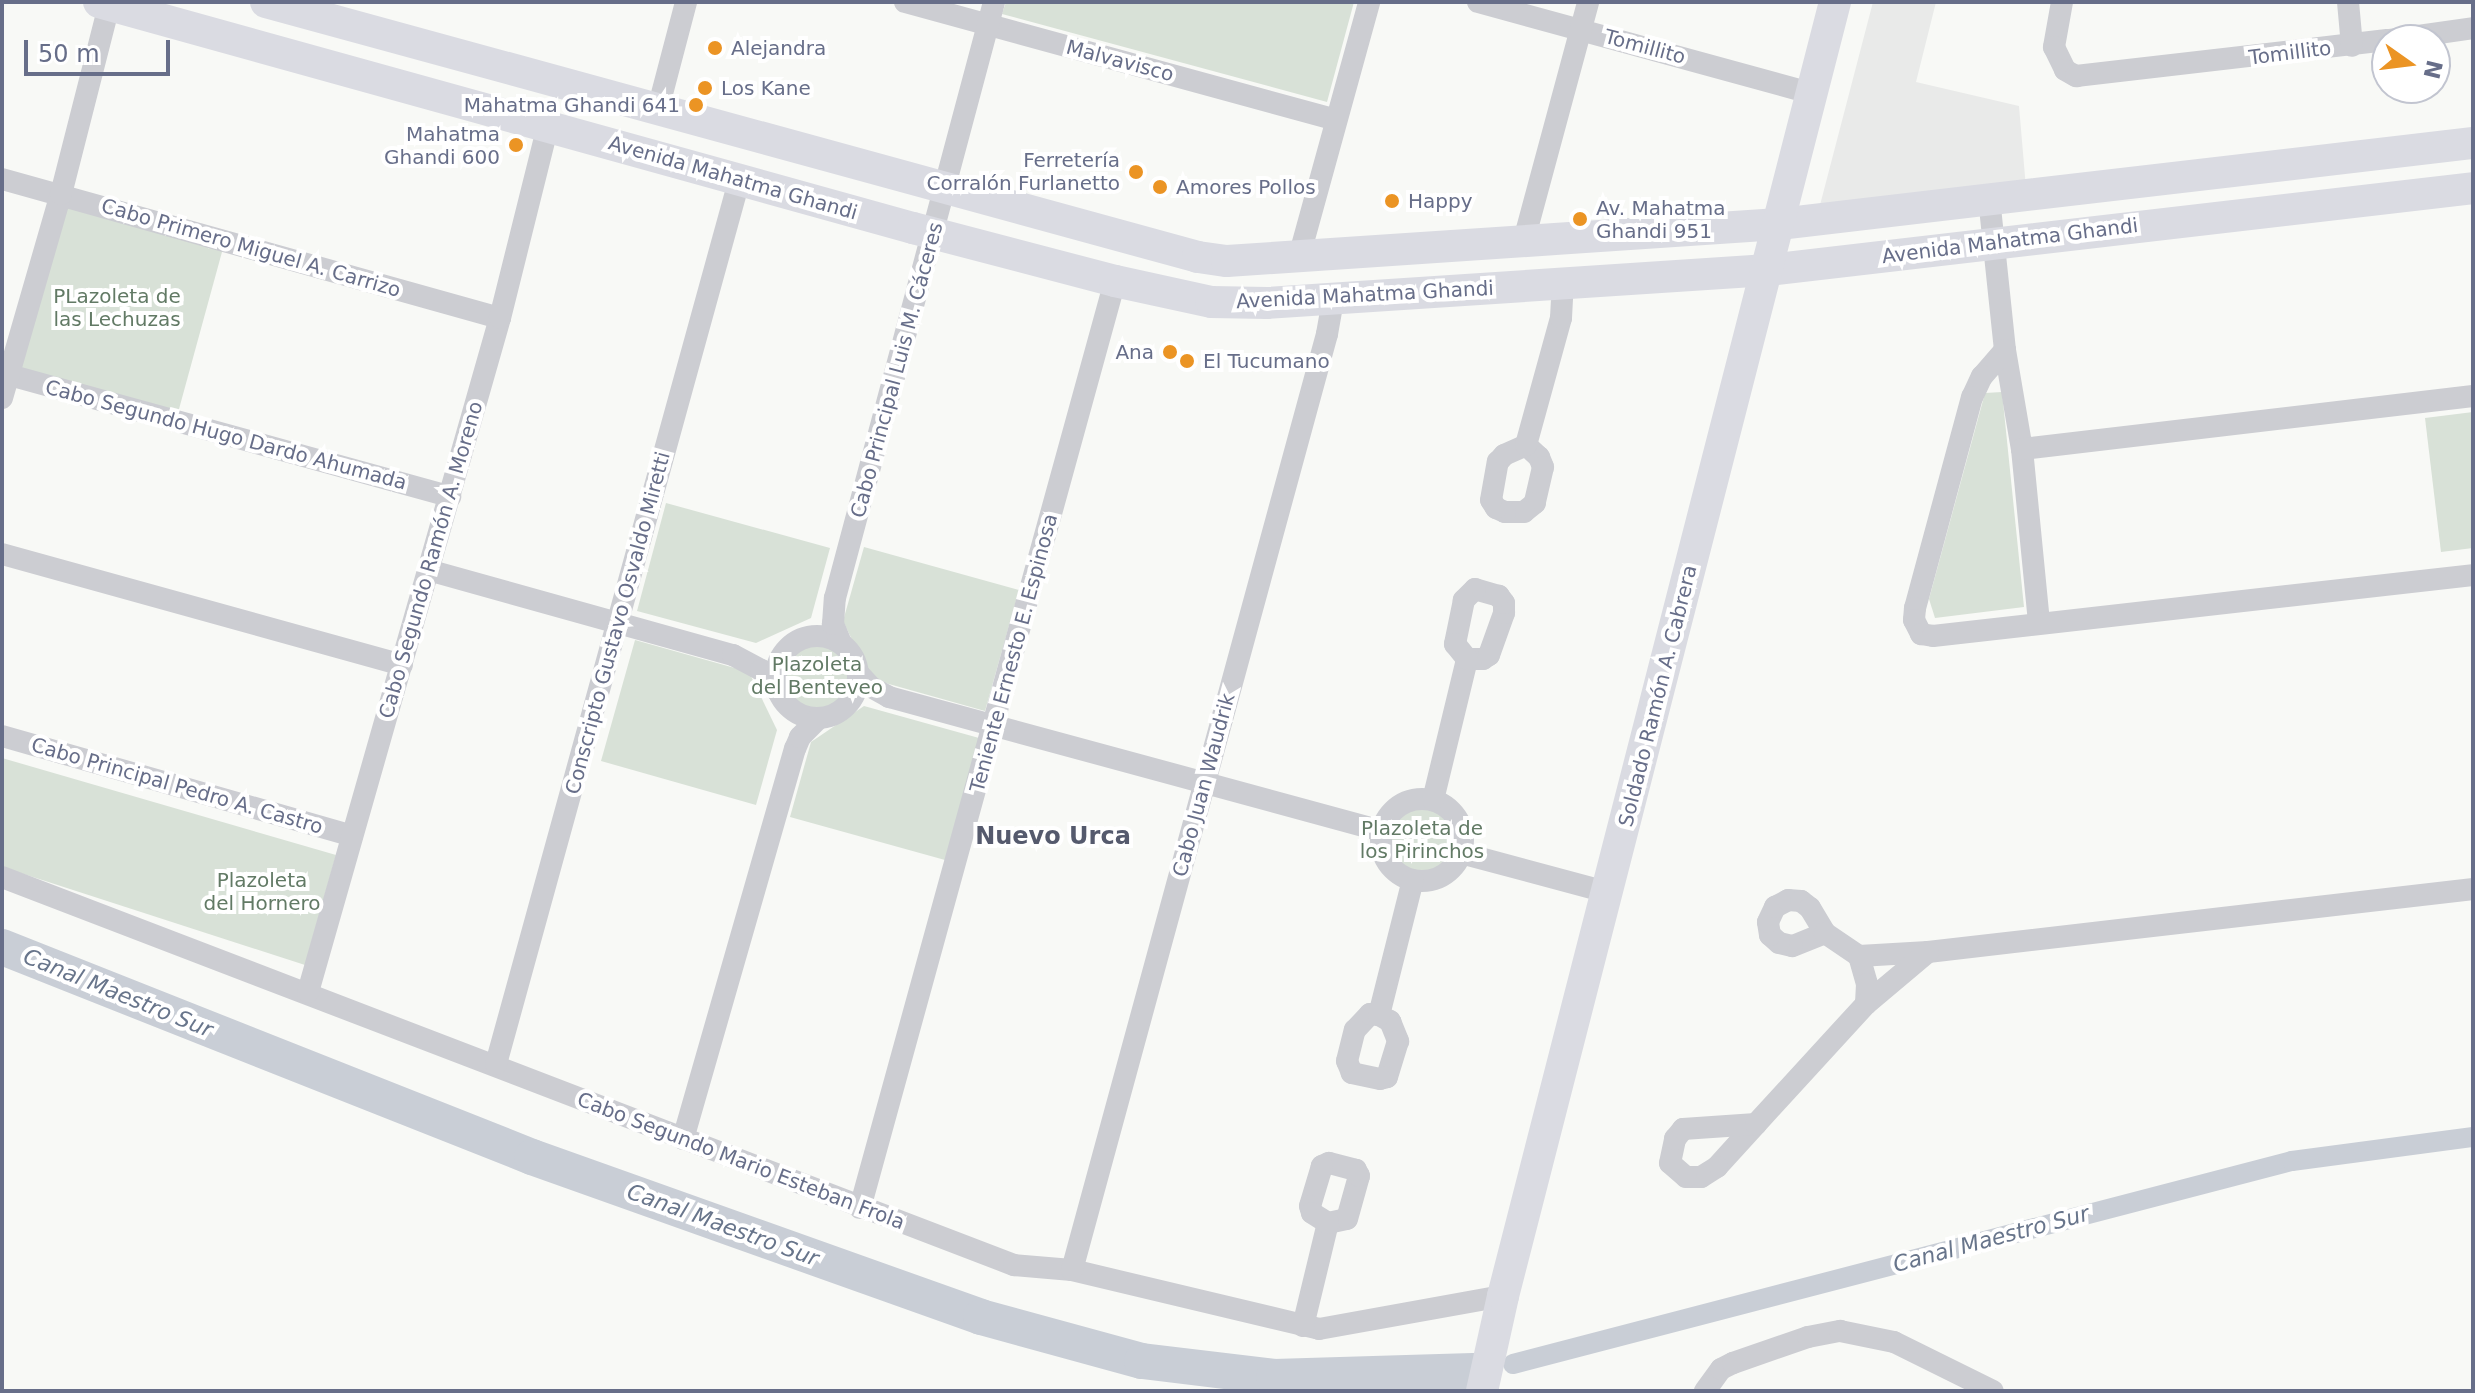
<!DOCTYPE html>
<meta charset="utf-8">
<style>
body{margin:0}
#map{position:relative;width:2475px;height:1393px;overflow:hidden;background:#f8f9f6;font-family:"DejaVu Sans",sans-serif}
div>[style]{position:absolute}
.built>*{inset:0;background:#e9eae9}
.green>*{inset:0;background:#d8e1d7}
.round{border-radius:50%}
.canal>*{height:20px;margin:-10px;padding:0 10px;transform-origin:10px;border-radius:10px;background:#c9ced6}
.river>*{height:36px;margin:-18px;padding:0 18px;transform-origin:18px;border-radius:18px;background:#c9ced6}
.minor>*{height:22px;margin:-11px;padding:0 11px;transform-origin:11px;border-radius:11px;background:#cccdd2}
.minor>.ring{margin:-11px;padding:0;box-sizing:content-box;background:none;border:22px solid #cccdd2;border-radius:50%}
.secondary>*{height:32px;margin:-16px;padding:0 16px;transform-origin:16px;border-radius:16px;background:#dadbe2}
.dots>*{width:22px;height:22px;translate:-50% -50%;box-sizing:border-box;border:4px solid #fff;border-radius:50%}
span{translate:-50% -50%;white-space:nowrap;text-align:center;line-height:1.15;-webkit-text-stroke:8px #fff;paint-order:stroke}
.street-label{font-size:20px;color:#676e89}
.poi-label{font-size:20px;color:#676e89}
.left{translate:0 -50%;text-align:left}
.right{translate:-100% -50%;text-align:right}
.park-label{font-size:20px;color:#627a65}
.water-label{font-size:22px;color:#68758b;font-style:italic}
.quarter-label{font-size:24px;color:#555a6d;font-weight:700}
.frame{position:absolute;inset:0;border:4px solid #676e89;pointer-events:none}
.north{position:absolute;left:2371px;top:24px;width:80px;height:80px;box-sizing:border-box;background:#fff;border:2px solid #c2c5d0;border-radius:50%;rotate:104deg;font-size:22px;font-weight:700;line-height:32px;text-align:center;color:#676e89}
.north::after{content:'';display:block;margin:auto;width:28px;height:36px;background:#eb9424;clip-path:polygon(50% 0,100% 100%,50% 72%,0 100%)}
.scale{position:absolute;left:24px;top:40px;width:146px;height:36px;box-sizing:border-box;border:4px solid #676e89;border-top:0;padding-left:10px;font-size:24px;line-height:28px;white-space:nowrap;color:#676e89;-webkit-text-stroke:6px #fff;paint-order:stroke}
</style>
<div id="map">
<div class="built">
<i style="clip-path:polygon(1873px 2px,1936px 2px,1916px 82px,2019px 106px,2026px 188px,1820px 205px)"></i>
</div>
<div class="green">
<i style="clip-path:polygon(1006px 2px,1354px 2px,1327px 102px,1002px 14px)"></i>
<i style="clip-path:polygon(61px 194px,225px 241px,176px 420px,8px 375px)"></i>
<i style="clip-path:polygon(2002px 392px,2024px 607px,1935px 618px,1929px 599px,1985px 393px)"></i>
<i style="clip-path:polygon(2473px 412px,2473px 548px,2441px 552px,2425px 418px)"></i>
<i style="clip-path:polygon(666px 503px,830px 548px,811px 618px,756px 643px,637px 611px)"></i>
<i style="clip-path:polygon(864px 547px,1019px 590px,985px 711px,871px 679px,843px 621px)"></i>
<i class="round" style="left:777px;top:637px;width:80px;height:80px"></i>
<i style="clip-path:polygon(635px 640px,749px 672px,777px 730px,756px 805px,601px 761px)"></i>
<i style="clip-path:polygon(864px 706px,979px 738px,945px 860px,790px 817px,811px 742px)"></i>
<i style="clip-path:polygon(2px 758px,336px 855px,305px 965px,2px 867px)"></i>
<i class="round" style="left:1381px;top:800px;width:82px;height:82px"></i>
</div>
<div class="canal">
<i style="left:1513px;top:1364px;width:805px;rotate:-14.61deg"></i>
<i style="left:2292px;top:1161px;width:183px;rotate:-7.6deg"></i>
</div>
<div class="river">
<i style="left:2px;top:947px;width:570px;rotate:21.61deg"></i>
<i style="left:532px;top:1157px;width:477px;rotate:19.6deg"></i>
<i style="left:981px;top:1317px;width:167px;rotate:15.3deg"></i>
<i style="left:1142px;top:1361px;width:133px;rotate:6.9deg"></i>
<i style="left:1274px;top:1377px;width:199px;rotate:-1.7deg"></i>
</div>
<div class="minor">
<i style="left:905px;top:2px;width:447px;rotate:15.3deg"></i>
<i style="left:1478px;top:2px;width:345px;rotate:15.3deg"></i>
<i style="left:2062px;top:2px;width:46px;rotate:100.1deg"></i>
<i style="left:2054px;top:47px;width:25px;rotate:64deg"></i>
<i style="left:2065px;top:70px;width:13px;rotate:29deg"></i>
<i style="left:2076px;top:76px;width:313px;rotate:-6.6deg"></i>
<i style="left:2348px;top:2px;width:44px;rotate:84.8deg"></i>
<i style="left:2390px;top:40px;width:84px;rotate:-8.2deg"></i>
<i style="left:658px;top:109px;width:111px;rotate:-75.3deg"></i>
<i style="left:2px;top:179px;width:517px;rotate:15.6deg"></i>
<i style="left:1989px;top:198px;width:153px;rotate:84deg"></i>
<i style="left:2005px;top:350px;width:100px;rotate:80.3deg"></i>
<i style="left:2022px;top:449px;width:175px;rotate:84.4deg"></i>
<i style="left:1524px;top:240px;width:246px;rotate:-74.9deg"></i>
<i style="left:1299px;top:257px;width:264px;rotate:-74.6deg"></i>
<i style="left:2005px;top:350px;width:35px;rotate:131deg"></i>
<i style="left:1982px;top:376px;width:23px;rotate:115deg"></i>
<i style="left:1972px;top:397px;width:219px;rotate:105.1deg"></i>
<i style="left:1915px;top:608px;width:12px;rotate:95deg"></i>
<i style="left:1914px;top:620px;width:16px;rotate:63deg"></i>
<i style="left:1921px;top:634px;width:12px;rotate:9deg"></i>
<i style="left:1933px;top:636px;width:543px;rotate:-6.44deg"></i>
<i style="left:2px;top:373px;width:465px;rotate:15.4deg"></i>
<i style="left:2px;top:398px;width:212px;rotate:-73.9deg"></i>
<i style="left:61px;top:194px;width:198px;rotate:-75.7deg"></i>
<i style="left:1526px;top:445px;width:18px;rotate:43deg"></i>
<i style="left:1539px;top:457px;width:11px;rotate:68deg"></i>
<i style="left:1543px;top:467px;width:37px;rotate:103deg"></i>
<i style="left:1535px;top:503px;width:14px;rotate:141deg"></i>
<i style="left:1524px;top:512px;width:19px;rotate:180deg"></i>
<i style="left:1505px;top:512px;width:10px;rotate:-156deg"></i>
<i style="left:1496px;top:508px;width:9px;rotate:-122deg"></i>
<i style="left:1491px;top:500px;width:39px;rotate:-80deg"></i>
<i style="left:1498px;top:462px;width:9px;rotate:-49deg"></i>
<i style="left:1504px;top:455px;width:24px;rotate:-24deg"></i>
<i style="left:1526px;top:445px;width:132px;rotate:-74.6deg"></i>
<i style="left:1561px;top:318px;width:34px;rotate:-87deg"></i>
<i style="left:2022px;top:449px;width:454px;rotate:-6.7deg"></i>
<i style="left:2px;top:554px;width:415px;rotate:15.5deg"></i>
<i style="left:428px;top:570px;width:317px;rotate:15.6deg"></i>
<i style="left:733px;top:655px;width:32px;rotate:28deg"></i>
<i style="left:761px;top:670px;width:28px;rotate:52deg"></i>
<i class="ring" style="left:776px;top:636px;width:60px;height:60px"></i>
<i style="left:841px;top:643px;width:21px;rotate:-113deg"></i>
<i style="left:833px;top:624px;width:26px;rotate:-86deg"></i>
<i style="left:835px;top:598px;width:617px;rotate:-75.06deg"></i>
<i style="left:858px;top:673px;width:19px;rotate:47deg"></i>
<i style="left:871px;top:687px;width:21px;rotate:29deg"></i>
<i style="left:889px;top:697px;width:511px;rotate:15.21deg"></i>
<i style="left:2px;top:736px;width:364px;rotate:15.9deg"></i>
<i class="ring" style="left:1381px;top:799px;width:60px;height:60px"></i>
<i style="left:1433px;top:800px;width:145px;rotate:-76.4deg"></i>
<i style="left:1467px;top:659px;width:16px"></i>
<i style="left:1483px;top:659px;width:7px;rotate:-34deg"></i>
<i style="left:1489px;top:655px;width:45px;rotate:-70.3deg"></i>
<i style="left:1504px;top:613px;width:10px;rotate:-90deg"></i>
<i style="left:1504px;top:603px;width:9px;rotate:-126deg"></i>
<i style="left:1499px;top:596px;width:25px;rotate:-164deg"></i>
<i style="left:1475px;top:589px;width:16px;rotate:135deg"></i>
<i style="left:1464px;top:600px;width:45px;rotate:101.6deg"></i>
<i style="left:1455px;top:644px;width:19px;rotate:51deg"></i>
<i style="left:1461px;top:853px;width:151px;rotate:15deg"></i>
<i style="left:2px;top:877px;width:1084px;rotate:20.98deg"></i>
<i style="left:1014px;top:1265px;width:58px;rotate:4.9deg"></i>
<i style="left:1072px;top:1270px;width:254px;rotate:13.4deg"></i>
<i style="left:1319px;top:1329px;width:187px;rotate:-10.2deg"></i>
<i style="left:1825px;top:933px;width:35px;rotate:158deg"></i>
<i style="left:1792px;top:946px;width:13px;rotate:-167deg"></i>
<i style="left:1779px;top:943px;width:12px;rotate:-138deg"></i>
<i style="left:1770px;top:935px;width:13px;rotate:-99deg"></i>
<i style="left:1768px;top:922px;width:17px;rotate:-65deg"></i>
<i style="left:1775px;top:907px;width:15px;rotate:-28deg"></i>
<i style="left:1788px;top:900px;width:13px;rotate:4deg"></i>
<i style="left:1801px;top:901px;width:11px;rotate:38deg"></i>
<i style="left:1810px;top:908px;width:29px;rotate:59deg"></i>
<i style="left:1825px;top:933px;width:41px;rotate:34.1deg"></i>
<i style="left:1859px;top:956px;width:29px;rotate:74deg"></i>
<i style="left:1867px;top:984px;width:20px;rotate:93deg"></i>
<i style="left:1859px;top:956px;width:69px;rotate:-3.3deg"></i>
<i style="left:1928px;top:952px;width:549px;rotate:-6.59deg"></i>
<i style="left:308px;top:992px;width:701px;rotate:-74.1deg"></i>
<i style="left:500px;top:318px;width:199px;rotate:-76deg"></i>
<i style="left:1379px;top:1015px;width:13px;rotate:29deg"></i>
<i style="left:1390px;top:1021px;width:22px;rotate:68deg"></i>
<i style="left:1398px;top:1041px;width:38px;rotate:107deg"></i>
<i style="left:1387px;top:1077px;width:7px;rotate:164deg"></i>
<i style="left:1380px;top:1079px;width:29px;rotate:-168deg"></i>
<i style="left:1352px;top:1073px;width:13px;rotate:-113deg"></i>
<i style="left:1347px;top:1061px;width:32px;rotate:-76deg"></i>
<i style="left:1355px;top:1030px;width:22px;rotate:-47deg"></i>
<i style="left:1370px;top:1014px;width:9px;rotate:6deg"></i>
<i style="left:1379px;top:1015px;width:139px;rotate:-75.9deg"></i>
<i style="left:496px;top:1064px;width:916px;rotate:-74.61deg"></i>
<i style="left:1756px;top:1124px;width:58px;rotate:132.2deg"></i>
<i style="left:1717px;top:1167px;width:19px;rotate:148deg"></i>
<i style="left:1701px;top:1177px;width:15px;rotate:180deg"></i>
<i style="left:1686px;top:1177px;width:21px;rotate:-139deg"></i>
<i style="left:1670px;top:1163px;width:25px;rotate:-78deg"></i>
<i style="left:1675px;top:1139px;width:13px;rotate:-51deg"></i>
<i style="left:1683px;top:1129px;width:73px;rotate:-3.9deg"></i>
<i style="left:1756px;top:1124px;width:163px;rotate:-47.5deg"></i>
<i style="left:1866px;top:1004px;width:81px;rotate:-40deg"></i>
<i style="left:683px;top:1139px;width:406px;rotate:-74deg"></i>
<i style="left:795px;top:749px;width:13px;rotate:-67deg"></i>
<i style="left:800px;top:737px;width:25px;rotate:-45deg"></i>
<i style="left:860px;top:1208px;width:961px;rotate:-74.62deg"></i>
<i style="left:1072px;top:1270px;width:970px;rotate:-74.76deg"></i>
<i style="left:1327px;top:334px;width:36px;rotate:-80deg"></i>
<i style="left:1303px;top:1326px;width:106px;rotate:-76.4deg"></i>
<i style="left:1328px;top:1223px;width:19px;rotate:-12deg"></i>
<i style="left:1347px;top:1219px;width:45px;rotate:-74.4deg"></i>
<i style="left:1359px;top:1176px;width:7px;rotate:-117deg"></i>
<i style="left:1356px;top:1170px;width:28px;rotate:-165deg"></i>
<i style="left:1329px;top:1163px;width:8px;rotate:157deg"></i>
<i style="left:1322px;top:1166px;width:42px;rotate:106.7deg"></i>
<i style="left:1310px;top:1206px;width:7px;rotate:74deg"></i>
<i style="left:1312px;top:1213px;width:19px;rotate:32deg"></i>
<i style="left:1705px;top:1391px;width:27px;rotate:-54deg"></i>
<i style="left:1721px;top:1369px;width:13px;rotate:-27deg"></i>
<i style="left:1733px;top:1363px;width:79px;rotate:-19.1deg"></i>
<i style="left:1808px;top:1337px;width:33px;rotate:-11deg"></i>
<i style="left:1840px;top:1331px;width:55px;rotate:11.5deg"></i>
<i style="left:1894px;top:1342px;width:110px;rotate:26.3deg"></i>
</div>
<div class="secondary">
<i style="left:99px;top:2px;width:845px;rotate:15.52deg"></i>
<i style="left:913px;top:228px;width:209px;rotate:14.7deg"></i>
<i style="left:1115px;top:281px;width:98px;rotate:12.3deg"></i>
<i style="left:1211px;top:302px;width:56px;rotate:1deg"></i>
<i style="left:1267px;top:303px;width:502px;rotate:-3.77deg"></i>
<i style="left:1768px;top:270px;width:710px;rotate:-6.63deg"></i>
<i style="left:266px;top:2px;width:966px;rotate:15.3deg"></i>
<i style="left:1198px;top:257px;width:29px;rotate:8deg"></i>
<i style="left:1227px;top:261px;width:553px;rotate:-3.83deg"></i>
<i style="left:1779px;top:224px;width:699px;rotate:-6.66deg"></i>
<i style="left:1482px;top:1391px;width:97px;rotate:-77.5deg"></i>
<i style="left:1503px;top:1296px;width:1336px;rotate:-75.61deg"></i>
</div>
<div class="dots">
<i style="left:715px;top:48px;background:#eb9424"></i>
<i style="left:705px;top:88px;background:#eb9424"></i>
<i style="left:696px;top:105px;background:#eb9424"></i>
<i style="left:516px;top:145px;background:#eb9424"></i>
<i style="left:1136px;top:172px;background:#eb9424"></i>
<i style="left:1160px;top:187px;background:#eb9424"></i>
<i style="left:1392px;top:201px;background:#eb9424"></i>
<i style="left:1580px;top:219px;background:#eb9424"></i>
<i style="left:1170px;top:352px;background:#eb9424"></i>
<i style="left:1187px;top:361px;background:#eb9424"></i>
</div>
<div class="street-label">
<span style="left:1645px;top:47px;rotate:15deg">Tomillito</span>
<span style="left:2290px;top:53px;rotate:-7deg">Tomillito</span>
<span style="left:1120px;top:61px;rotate:15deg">Malvavisco</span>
<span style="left:733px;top:178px;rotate:16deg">Avenida Mahatma Ghandi</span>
<span style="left:2010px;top:241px;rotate:-7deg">Avenida Mahatma Ghandi</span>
<span style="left:251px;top:248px;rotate:16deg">Cabo Primero Miguel A. Carrizo</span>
<span style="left:1365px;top:295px;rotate:-3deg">Avenida Mahatma Ghandi</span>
<span style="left:897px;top:370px;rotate:-75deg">Cabo Principal Luis M. Cáceres</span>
<span style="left:226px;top:435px;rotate:15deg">Cabo Segundo Hugo Dardo Ahumada</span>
<span style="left:431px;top:560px;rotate:-74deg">Cabo Segundo Ramón A. Moreno</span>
<span style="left:618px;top:623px;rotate:-75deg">Conscripto Gustavo Osvaldo Miretti</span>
<span style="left:1014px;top:653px;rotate:-75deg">Teniente Ernesto E. Espinosa</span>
<span style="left:1658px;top:696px;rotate:-76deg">Soldado Ramón A. Cabrera</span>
<span style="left:1204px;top:785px;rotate:-75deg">Cabo Juan Waudrik</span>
<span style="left:177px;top:786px;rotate:16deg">Cabo Principal Pedro A. Castro</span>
<span style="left:741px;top:1161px;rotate:21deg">Cabo Segundo Mario Esteban Frola</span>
</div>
<div class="poi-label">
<span class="left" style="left:731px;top:48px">Alejandra</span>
<span class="left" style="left:721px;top:88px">Los Kane</span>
<span class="right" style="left:680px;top:105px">Mahatma Ghandi 641</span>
<span class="right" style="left:500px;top:146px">Mahatma<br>Ghandi 600</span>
<span class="right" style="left:1120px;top:172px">Ferretería<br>Corralón Furlanetto</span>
<span class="left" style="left:1176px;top:187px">Amores Pollos</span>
<span class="left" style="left:1408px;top:201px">Happy</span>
<span class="left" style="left:1596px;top:220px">Av. Mahatma<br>Ghandi 951</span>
<span class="right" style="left:1154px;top:352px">Ana</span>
<span class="left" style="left:1203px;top:361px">El Tucumano</span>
</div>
<div class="park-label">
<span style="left:117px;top:308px">PLazoleta de<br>las Lechuzas</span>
<span style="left:817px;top:676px">Plazoleta<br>del Benteveo</span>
<span style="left:1422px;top:840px">Plazoleta de<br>los Pirinchos</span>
<span style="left:262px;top:892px">Plazoleta<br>del Hornero</span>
</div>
<div class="water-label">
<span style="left:118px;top:993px;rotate:22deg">Canal Maestro Sur</span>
<span style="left:723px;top:1225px;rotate:20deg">Canal Maestro Sur</span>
<span style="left:1991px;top:1239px;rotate:-15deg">Canal Maestro Sur</span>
</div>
<div class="quarter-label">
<span style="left:1053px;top:837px">Nuevo Urca</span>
</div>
<div class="frame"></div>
<div class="north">N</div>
<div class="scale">50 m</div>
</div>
